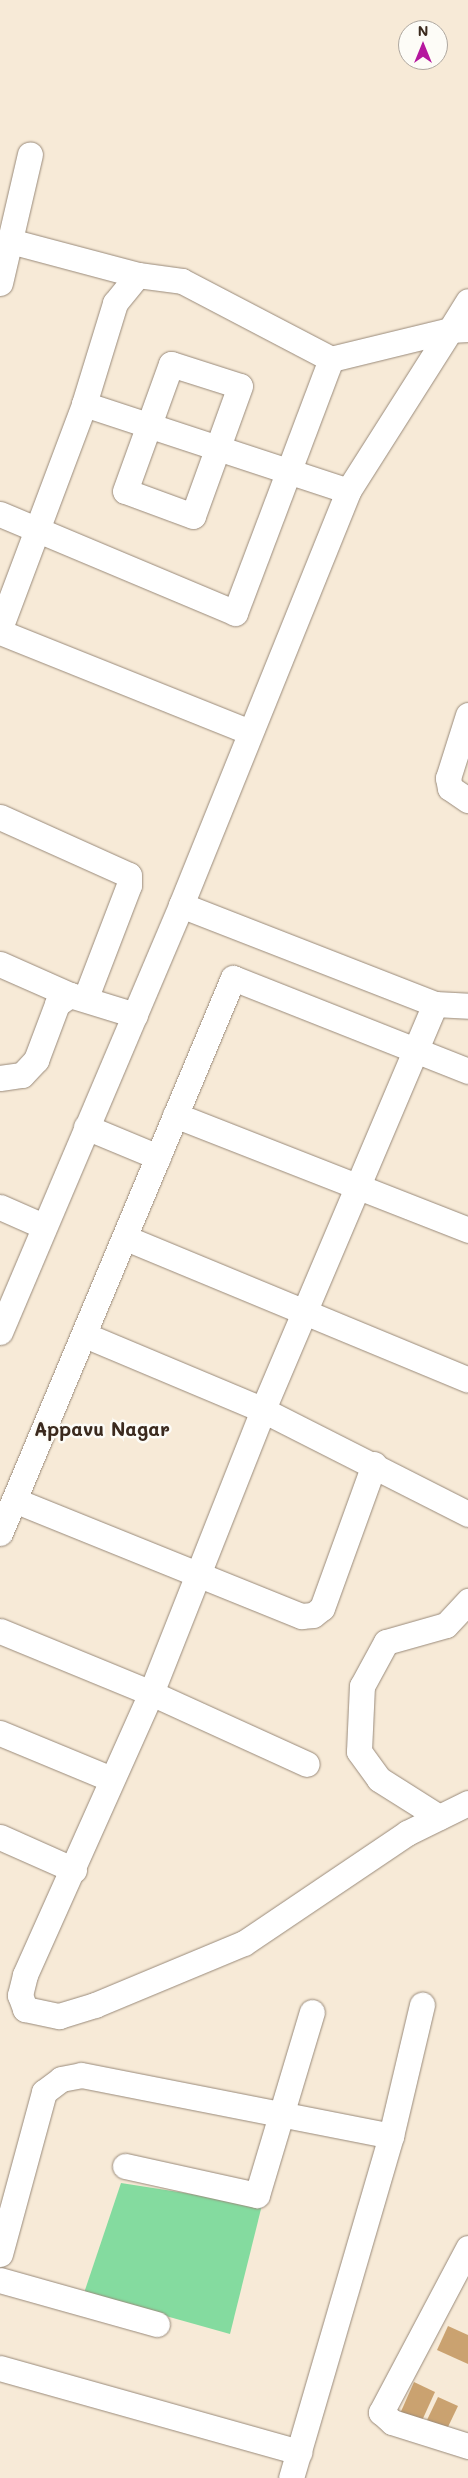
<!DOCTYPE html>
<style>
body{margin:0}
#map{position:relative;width:468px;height:2478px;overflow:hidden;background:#f7ead7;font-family:Mali,sans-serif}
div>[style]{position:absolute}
.green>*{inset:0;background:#84db9f}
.building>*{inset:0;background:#caa270}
.roads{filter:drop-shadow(0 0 1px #998a7a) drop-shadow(0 0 1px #998a7a)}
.minor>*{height:25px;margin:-12.5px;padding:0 12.5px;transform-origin:12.5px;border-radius:12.5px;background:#fff}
span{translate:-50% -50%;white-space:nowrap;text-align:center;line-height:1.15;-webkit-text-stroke:5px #fdfcf7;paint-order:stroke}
.district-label{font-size:19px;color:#3b2a1e;font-weight:700}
.north{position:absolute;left:398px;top:20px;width:50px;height:50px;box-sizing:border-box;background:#fdfcf7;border:1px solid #afa8a0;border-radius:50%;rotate:0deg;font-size:14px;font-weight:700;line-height:20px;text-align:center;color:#3b2a1e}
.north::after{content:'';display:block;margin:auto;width:18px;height:22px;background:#b5179e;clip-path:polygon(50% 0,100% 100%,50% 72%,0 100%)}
</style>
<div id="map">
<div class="green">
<i style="clip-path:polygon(121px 2183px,262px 2205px,230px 2334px,84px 2293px)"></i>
</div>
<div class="building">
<i style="clip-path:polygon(448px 2326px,468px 2335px,468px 2364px,437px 2350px)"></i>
<i style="clip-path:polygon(414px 2382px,435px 2392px,420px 2425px,399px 2416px)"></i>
<i style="clip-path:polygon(438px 2397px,458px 2406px,447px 2429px,427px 2420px)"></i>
</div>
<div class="roads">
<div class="minor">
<i style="left:10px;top:241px;width:132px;rotate:14.9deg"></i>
<i style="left:0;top:283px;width:132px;rotate:-76.9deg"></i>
<i style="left:171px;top:364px;width:72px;rotate:17.7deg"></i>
<i style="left:240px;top:386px;width:138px;rotate:109.9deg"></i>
<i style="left:193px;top:516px;width:72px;rotate:-159.8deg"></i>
<i style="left:125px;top:491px;width:135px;rotate:-70.1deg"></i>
<i style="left:84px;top:404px;width:278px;rotate:18.2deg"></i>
<i style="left:0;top:514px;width:255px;rotate:22.8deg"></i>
<i style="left:235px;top:613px;width:272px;rotate:-69.3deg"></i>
<i style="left:331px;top:359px;width:122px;rotate:-13.7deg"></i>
<i style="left:450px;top:330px;width:34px;rotate:-58deg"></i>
<i style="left:0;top:628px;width:239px;rotate:-69.4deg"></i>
<i style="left:84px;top:404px;width:106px;rotate:-72.9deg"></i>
<i style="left:115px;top:303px;width:36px;rotate:-51deg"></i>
<i style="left:138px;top:275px;width:44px;rotate:7.8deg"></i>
<i style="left:182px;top:281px;width:168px;rotate:27.6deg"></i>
<i style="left:0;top:632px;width:267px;rotate:21.8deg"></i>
<i style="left:468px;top:715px;width:66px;rotate:107.6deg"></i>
<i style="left:448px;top:778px;width:10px;rotate:79deg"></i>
<i style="left:450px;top:788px;width:22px;rotate:34deg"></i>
<i style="left:0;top:817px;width:141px;rotate:24.2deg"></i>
<i style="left:129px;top:875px;width:10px;rotate:90deg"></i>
<i style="left:129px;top:885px;width:120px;rotate:111deg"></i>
<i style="left:181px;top:905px;width:273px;rotate:21.3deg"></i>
<i style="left:435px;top:1004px;width:33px;rotate:3deg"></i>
<i style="left:0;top:964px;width:77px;rotate:23.9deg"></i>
<i style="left:435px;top:1004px;width:441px;rotate:113deg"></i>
<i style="left:263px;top:1410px;width:304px;rotate:111.6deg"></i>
<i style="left:151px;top:1693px;width:309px;rotate:114.1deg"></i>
<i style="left:25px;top:1975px;width:21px;rotate:104deg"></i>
<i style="left:20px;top:1995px;width:15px;rotate:70deg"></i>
<i style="left:25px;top:2009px;width:35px;rotate:12deg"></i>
<i style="left:59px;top:2016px;width:38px;rotate:-17deg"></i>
<i style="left:95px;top:2005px;width:161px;rotate:-22.6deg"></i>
<i style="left:244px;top:1943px;width:197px;rotate:-34deg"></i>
<i style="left:407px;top:1833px;width:68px;rotate:-26.2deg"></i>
<i style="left:0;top:1078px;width:22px;rotate:-8deg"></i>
<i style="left:22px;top:1075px;width:21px;rotate:-47deg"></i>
<i style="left:36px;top:1060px;width:60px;rotate:-69.4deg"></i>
<i style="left:57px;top:1004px;width:16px;rotate:-35deg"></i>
<i style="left:70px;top:995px;width:68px;rotate:17.1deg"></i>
<i style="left:175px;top:1115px;width:315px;rotate:21.4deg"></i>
<i style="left:86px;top:1127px;width:78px;rotate:22.6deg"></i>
<i style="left:0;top:1207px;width:47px;rotate:23.8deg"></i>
<i style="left:126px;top:1238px;width:370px;rotate:22.5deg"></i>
<i style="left:0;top:1332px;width:464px;rotate:-67deg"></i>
<i style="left:181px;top:905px;width:446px;rotate:-68deg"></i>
<i style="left:348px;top:491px;width:191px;rotate:-57.6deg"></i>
<i style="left:450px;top:330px;width:18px;rotate:-3deg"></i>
<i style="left:85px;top:1335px;width:193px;rotate:22.8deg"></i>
<i style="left:263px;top:1410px;width:230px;rotate:26.9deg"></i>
<i style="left:14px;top:1500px;width:310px;rotate:22deg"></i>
<i style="left:301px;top:1616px;width:12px;rotate:-5deg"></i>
<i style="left:313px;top:1615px;width:11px;rotate:-38deg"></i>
<i style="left:322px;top:1608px;width:153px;rotate:-70.1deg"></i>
<i style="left:0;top:1533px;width:602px;rotate:-67.23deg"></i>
<i style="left:233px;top:978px;width:253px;rotate:21.6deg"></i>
<i style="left:0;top:1631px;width:163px;rotate:22.3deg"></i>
<i style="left:151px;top:1693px;width:171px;rotate:24.5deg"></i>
<i style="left:0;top:1733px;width:120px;rotate:22.5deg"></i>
<i style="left:439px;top:1817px;width:71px;rotate:-147.7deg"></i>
<i style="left:379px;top:1779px;width:34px;rotate:-126deg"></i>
<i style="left:359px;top:1751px;width:65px;rotate:-87.4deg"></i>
<i style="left:362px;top:1686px;width:50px;rotate:-61.4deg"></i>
<i style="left:386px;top:1642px;width:62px;rotate:-15.8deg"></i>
<i style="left:446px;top:1625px;width:33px;rotate:-47deg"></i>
<i style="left:0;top:1837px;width:81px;rotate:24deg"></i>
<i style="left:391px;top:2136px;width:135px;rotate:-76.7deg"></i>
<i style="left:125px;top:2166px;width:135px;rotate:12.4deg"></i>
<i style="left:257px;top:2195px;width:191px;rotate:-73.3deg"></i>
<i style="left:468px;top:2248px;width:186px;rotate:117.9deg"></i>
<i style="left:381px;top:2412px;width:15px;rotate:42deg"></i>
<i style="left:392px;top:2422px;width:80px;rotate:17.5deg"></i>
<i style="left:0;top:2254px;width:168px;rotate:-74.8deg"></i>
<i style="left:44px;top:2092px;width:21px;rotate:-37deg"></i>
<i style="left:61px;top:2079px;width:20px;rotate:-11deg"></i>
<i style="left:81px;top:2075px;width:316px;rotate:11.1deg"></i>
<i style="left:391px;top:2136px;width:356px;rotate:106.3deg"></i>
<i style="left:0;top:2280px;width:163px;rotate:15.7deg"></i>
<i style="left:0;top:2368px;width:311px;rotate:15.7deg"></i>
</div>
</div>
<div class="district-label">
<span style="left:102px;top:1429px">Appavu Nagar</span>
</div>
<div class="north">N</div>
</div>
